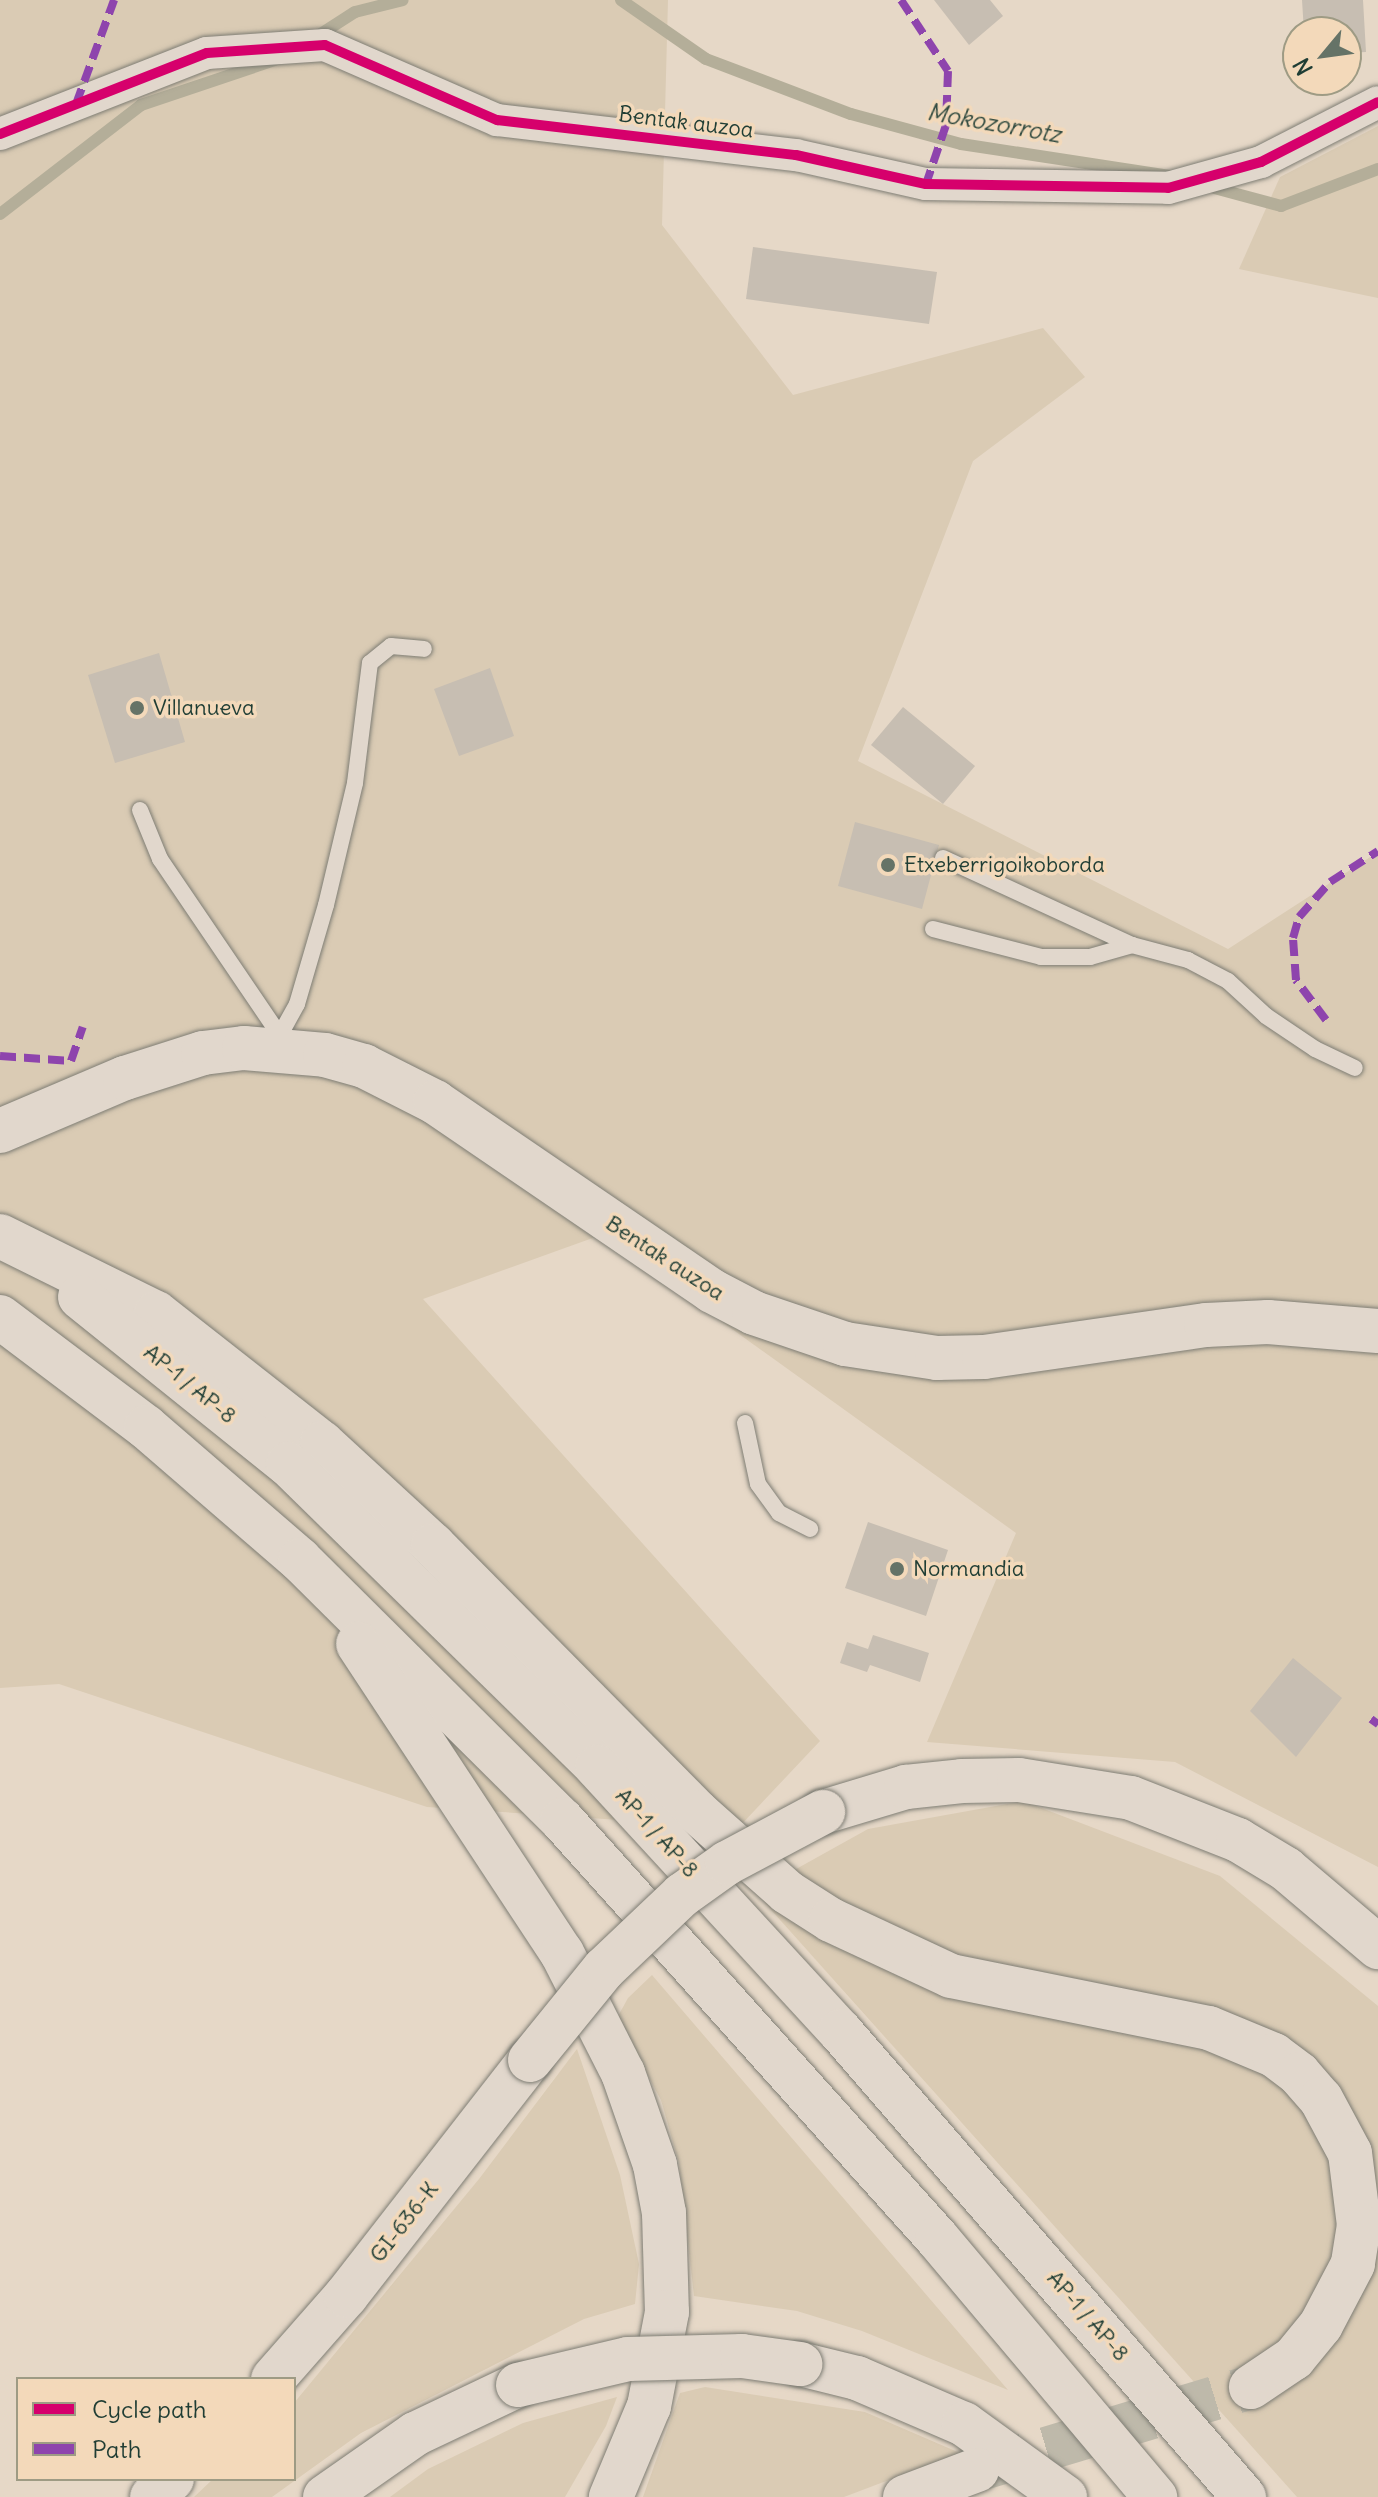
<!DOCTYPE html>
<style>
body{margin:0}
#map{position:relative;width:1378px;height:2497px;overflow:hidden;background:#e6d8c7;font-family:Delius,sans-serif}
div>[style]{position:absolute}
.green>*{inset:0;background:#dacbb4}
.stream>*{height:12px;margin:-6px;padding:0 6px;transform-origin:6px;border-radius:6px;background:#b4ae99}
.building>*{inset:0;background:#c7beb2}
.motorway-tunnel>*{height:44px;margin-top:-22px;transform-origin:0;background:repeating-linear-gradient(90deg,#beb9aa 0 44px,transparent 0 66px)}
.roads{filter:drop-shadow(0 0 2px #7e7d74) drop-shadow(0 0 2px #7e7d74)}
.service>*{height:16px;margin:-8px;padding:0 8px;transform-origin:8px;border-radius:8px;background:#e1d7cc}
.minor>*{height:32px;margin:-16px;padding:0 16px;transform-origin:16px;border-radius:16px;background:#e1d7cc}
.secondary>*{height:44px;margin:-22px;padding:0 22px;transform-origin:22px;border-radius:22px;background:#e1d7cc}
.trunk>*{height:44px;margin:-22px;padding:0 22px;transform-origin:22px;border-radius:22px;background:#e1d7cc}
.motorway>*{height:44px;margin:-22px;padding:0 22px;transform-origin:22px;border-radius:22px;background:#e1d7cc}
.bridges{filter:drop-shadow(0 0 2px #7e7d74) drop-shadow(0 0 2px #7e7d74)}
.trunk-bridge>*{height:44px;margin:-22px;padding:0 22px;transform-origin:22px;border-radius:22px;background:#e1d7cc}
.quiet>*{height:8px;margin-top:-4px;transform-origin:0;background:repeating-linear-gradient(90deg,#8e44ad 0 16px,transparent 0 24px)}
.cycleway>*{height:10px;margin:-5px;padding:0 5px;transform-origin:5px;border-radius:5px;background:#d6006c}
.dots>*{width:22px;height:22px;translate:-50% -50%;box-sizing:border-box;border:4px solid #f3d9ba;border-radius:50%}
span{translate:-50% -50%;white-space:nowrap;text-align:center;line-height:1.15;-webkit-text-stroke:7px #f3d9ba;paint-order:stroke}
.street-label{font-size:22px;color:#1f3d34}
.poi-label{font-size:22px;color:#1f3d34}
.left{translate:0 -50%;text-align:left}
.water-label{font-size:24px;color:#324b40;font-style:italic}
.legend{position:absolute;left:16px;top:2377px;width:280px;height:104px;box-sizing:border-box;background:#f3d9ba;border:2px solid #9e9b84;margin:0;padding:10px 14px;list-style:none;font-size:24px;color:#1f3d34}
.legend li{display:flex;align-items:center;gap:16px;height:40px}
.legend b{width:40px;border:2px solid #9e9b84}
.north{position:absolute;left:1282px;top:16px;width:80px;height:80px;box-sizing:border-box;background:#f3d9ba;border:2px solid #9e9b84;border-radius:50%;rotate:241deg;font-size:22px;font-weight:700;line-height:32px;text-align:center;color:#1f3d34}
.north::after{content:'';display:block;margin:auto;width:28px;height:36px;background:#657367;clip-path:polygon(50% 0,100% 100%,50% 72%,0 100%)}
</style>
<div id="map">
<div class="green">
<i style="clip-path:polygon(0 0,668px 0,662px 225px,793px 395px,1043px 328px,1085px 377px,973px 461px,858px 761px,1228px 949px,1378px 852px,1378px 1867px,1175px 1762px,927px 1742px,1016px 1533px,601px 1235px,423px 1299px,820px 1741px,738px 1828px,427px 1807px,59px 1684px,0 1688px)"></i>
<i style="clip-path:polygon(1378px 126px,1378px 298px,1239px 269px,1280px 177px)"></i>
<i style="clip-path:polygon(1023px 1801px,1220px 1876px,1378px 2006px,1378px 2497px,1297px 2497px,755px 1892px,868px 1829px)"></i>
<i style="clip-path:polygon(652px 1975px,1008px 2390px,862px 2331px,797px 2311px,694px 2296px,679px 2163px,661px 2100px,617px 2018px,628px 1998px)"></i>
<i style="clip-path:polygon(577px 2049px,620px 2175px,639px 2264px,635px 2304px,584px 2319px,361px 2433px,272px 2497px,194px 2497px,213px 2479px,294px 2479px,294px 2403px,479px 2179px)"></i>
<i style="clip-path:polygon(705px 2387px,865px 2412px,960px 2453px,844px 2497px,643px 2497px,680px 2393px)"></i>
<i style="clip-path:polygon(617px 2397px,606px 2426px,565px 2497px,390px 2497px,428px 2469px,523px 2423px)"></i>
</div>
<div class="stream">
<i style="left:621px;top:0;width:103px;rotate:34.8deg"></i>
<i style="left:706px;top:59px;width:155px;rotate:20.8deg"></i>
<i style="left:851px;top:114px;width:114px;rotate:15.3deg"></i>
<i style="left:961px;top:144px;width:211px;rotate:8.7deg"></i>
<i style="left:316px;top:37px;width:46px;rotate:-32.7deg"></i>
<i style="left:355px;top:12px;width:49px;rotate:-14deg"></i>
<i style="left:1207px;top:186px;width:77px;rotate:15.1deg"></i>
<i style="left:1281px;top:206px;width:104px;rotate:-20.9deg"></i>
<i style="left:0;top:214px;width:178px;rotate:-37.7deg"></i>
<i style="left:141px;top:105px;width:151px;rotate:-18.6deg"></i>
</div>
<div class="building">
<i style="clip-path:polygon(934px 0,990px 0,1003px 16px,969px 45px)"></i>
<i style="clip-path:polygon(1302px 0,1363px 0,1366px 52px,1346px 53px,1346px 32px,1304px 32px)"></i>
<i style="clip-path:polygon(753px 247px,937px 272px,929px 324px,746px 299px)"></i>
<i style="clip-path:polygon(159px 653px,185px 742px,115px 763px,88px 675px)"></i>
<i style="clip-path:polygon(490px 668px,514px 736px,459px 756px,434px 689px)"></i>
<i style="clip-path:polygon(903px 707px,975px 766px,943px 804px,871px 745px)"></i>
<i style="clip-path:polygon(855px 822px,939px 845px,922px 909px,838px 886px)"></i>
<i style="clip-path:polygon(868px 1522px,948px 1550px,926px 1616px,845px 1588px)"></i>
<i style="clip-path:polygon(873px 1635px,929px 1653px,920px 1682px,870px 1665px,867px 1672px,840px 1663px,847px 1642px,868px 1649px)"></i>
<i style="clip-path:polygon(1293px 1658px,1342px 1698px,1296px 1757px,1250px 1711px)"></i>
</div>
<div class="motorway-tunnel">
<i style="left:983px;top:2468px;width:280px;rotate:-16.8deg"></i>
</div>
<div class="roads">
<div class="service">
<i style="left:140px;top:810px;width:53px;rotate:67.8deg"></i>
<i style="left:160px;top:859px;width:219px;rotate:55.8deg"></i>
<i style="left:943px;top:858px;width:208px;rotate:24.7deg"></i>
<i style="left:1132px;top:945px;width:58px;rotate:15deg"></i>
<i style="left:1188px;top:960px;width:45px;rotate:27.7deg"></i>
<i style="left:1228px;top:981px;width:52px;rotate:42.6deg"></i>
<i style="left:1266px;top:1016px;width:59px;rotate:34deg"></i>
<i style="left:1315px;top:1049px;width:44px;rotate:25.4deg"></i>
<i style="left:933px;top:929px;width:112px;rotate:14.5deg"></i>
<i style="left:1041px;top:957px;width:49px"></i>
<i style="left:1090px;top:957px;width:44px;rotate:-15.9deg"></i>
<i style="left:281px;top:1033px;width:33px;rotate:-61deg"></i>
<i style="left:297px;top:1004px;width:103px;rotate:-73.7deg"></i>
<i style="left:326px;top:905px;width:125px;rotate:-76.6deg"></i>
<i style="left:355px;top:783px;width:121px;rotate:-82.9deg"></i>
<i style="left:370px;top:663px;width:27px;rotate:-39deg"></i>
<i style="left:391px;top:646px;width:33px;rotate:5deg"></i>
<i style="left:745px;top:1423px;width:62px;rotate:78deg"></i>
<i style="left:758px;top:1484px;width:36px;rotate:54deg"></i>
<i style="left:779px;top:1513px;width:35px;rotate:27deg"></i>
</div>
<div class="minor">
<i style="left:0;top:134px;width:222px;rotate:-21.4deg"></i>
<i style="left:207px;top:53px;width:118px;rotate:-3.9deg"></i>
<i style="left:325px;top:45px;width:188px;rotate:23.6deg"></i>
<i style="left:497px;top:120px;width:301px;rotate:6.7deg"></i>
<i style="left:796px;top:155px;width:133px;rotate:12.6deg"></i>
<i style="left:926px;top:184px;width:242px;rotate:0.9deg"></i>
<i style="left:1168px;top:188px;width:97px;rotate:-15.6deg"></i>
<i style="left:1261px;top:162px;width:131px;rotate:-27.1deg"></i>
</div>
<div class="secondary">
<i style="left:0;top:1131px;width:136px;rotate:-23deg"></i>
<i style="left:125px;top:1078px;width:82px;rotate:-17.8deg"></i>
<i style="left:203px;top:1053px;width:41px;rotate:-7deg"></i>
<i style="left:244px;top:1048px;width:81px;rotate:4.9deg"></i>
<i style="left:325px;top:1055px;width:41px;rotate:15.8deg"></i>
<i style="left:364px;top:1066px;width:80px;rotate:26.9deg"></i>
<i style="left:435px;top:1102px;width:335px;rotate:34.3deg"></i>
<i style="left:712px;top:1291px;width:47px;rotate:27.6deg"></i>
<i style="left:754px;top:1313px;width:96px;rotate:18.8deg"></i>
<i style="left:845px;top:1344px;width:93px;rotate:8.7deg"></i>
<i style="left:937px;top:1358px;width:47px;rotate:-1.2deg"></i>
<i style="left:984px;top:1357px;width:224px;rotate:-8.2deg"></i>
<i style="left:1206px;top:1325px;width:62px;rotate:-2.8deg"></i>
<i style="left:1268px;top:1322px;width:110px;rotate:4.7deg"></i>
</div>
<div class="trunk">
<i style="left:823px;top:1812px;width:87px;rotate:-16.8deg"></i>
<i style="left:906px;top:1787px;width:56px;rotate:-6.1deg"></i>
<i style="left:962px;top:1781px;width:57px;rotate:-1deg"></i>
<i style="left:1019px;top:1780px;width:113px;rotate:9.1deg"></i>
<i style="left:1131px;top:1798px;width:115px;rotate:21.4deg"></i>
<i style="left:1238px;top:1840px;width:56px;rotate:31.1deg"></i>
<i style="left:1286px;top:1869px;width:121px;rotate:40.3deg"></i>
<i style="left:800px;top:2364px;width:59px;rotate:13.8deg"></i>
<i style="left:857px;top:2378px;width:116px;rotate:23.3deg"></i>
<i style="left:964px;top:2424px;width:125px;rotate:35.9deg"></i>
<i style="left:273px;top:2379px;width:111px;rotate:-48.7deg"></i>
<i style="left:346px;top:2296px;width:299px;rotate:-52.1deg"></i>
<i style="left:152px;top:2497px;width:27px;rotate:-42deg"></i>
<i style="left:325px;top:2497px;width:110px;rotate:-35deg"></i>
<i style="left:415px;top:2434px;width:114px;rotate:-25.4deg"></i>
</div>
<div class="motorway">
<i style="left:0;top:1236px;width:174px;rotate:26.3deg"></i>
<i style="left:156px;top:1313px;width:211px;rotate:38.1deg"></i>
<i style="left:322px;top:1443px;width:151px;rotate:42.6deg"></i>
<i style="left:433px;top:1545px;width:375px;rotate:45.3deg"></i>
<i style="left:697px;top:1812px;width:120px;rotate:41.6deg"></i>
<i style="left:787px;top:1892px;width:52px;rotate:32.5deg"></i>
<i style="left:831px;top:1920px;width:132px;rotate:25deg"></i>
<i style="left:951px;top:1976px;width:263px;rotate:11.4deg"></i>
<i style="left:1209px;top:2028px;width:70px;rotate:22.6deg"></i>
<i style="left:1274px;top:2055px;width:31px;rotate:37deg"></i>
<i style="left:1299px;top:2074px;width:33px;rotate:49deg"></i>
<i style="left:1321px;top:2099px;width:61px;rotate:61.8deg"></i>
<i style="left:1350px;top:2153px;width:73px;rotate:82.9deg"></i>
<i style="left:1359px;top:2225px;width:39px;rotate:99deg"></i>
<i style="left:1353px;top:2264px;width:69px;rotate:117.7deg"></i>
<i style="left:1321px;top:2325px;width:43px;rotate:129.3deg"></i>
<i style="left:1294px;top:2358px;width:52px;rotate:146deg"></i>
<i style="left:80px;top:1297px;width:267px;rotate:38.8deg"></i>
<i style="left:288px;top:1464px;width:433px;rotate:44.4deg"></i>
<i style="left:597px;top:1767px;width:359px;rotate:47.4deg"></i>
<i style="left:840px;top:2031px;width:617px;rotate:49.08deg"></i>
<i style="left:0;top:1317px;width:183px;rotate:37deg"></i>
<i style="left:146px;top:1427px;width:203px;rotate:40.8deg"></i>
<i style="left:300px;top:1560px;width:369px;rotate:44.8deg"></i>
<i style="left:562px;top:1820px;width:562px;rotate:48.1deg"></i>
<i style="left:937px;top:2238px;width:339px;rotate:49.9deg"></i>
<i style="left:358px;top:1644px;width:370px;rotate:56.6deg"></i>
<i style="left:562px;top:1953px;width:135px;rotate:63.1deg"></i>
<i style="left:623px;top:2073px;width:97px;rotate:70.8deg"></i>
<i style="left:655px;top:2165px;width:49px;rotate:79.4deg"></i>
<i style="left:664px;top:2213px;width:99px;rotate:88.3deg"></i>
<i style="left:667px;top:2312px;width:96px;rotate:100.8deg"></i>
<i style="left:649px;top:2406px;width:99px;rotate:112.7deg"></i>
<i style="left:905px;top:2497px;width:77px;rotate:-20.6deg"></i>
</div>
</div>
<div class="bridges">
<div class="trunk-bridge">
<i style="left:530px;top:2060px;width:117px;rotate:-50.9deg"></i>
<i style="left:604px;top:1969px;width:108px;rotate:-43.5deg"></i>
<i style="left:682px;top:1895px;width:55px;rotate:-35.4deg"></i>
<i style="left:727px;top:1863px;width:109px;rotate:-28deg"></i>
<i style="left:518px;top:2385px;width:113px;rotate:-13.3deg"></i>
<i style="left:628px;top:2359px;width:114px;rotate:-1.5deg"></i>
<i style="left:742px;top:2356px;width:59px;rotate:7.9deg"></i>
</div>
</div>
<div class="quiet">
<i style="left:901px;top:0;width:85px;rotate:56.5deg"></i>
<i style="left:948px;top:71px;width:54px;rotate:92.1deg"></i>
<i style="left:946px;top:125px;width:62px;rotate:108.7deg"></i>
<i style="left:76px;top:104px;width:111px;rotate:-69.9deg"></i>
<i style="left:1326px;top:1020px;width:50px;rotate:-126.9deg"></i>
<i style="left:1296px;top:980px;width:42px;rotate:-94.1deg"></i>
<i style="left:1293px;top:938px;width:22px;rotate:-74deg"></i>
<i style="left:1299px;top:917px;width:47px;rotate:-48.5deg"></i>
<i style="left:1330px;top:882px;width:57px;rotate:-32.9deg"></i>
<i style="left:0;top:1056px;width:71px;rotate:4deg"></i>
<i style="left:71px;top:1061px;width:36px;rotate:-71deg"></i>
<i style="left:1371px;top:1719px;width:9px;rotate:36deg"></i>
</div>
<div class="cycleway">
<i style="left:0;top:134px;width:222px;rotate:-21.4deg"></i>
<i style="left:207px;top:53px;width:118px;rotate:-3.9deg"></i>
<i style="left:325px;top:45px;width:188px;rotate:23.6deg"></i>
<i style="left:497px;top:120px;width:301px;rotate:6.7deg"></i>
<i style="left:796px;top:155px;width:133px;rotate:12.6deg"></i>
<i style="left:926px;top:184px;width:242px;rotate:0.9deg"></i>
<i style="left:1168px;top:188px;width:97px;rotate:-15.6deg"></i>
<i style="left:1261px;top:162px;width:131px;rotate:-27.1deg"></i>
</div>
<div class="dots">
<i style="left:137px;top:708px;background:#657367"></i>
<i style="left:888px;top:865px;background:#657367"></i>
<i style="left:897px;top:1569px;background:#657367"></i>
</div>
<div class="street-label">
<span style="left:686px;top:122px;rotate:7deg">Bentak auzoa</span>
<span style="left:665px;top:1258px;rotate:33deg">Bentak auzoa</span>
<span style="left:190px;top:1384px;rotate:39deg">AP-1 / AP-8</span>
<span style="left:657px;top:1833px;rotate:48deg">AP-1 / AP-8</span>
<span style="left:404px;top:2222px;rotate:-52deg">GI-636-K</span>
<span style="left:1088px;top:2316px;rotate:49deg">AP-1 / AP-8</span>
</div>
<div class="poi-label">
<span class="left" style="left:153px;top:708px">Villanueva</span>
<span class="left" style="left:904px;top:865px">Etxeberrigoikoborda</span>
<span class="left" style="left:913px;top:1569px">Normandia</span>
</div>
<div class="water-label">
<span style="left:994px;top:123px;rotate:10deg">Mokozorrotz</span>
</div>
<ul class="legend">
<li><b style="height:10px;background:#d6006c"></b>Cycle path</li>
<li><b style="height:10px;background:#8e44ad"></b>Path</li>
</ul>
<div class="north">N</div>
</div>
